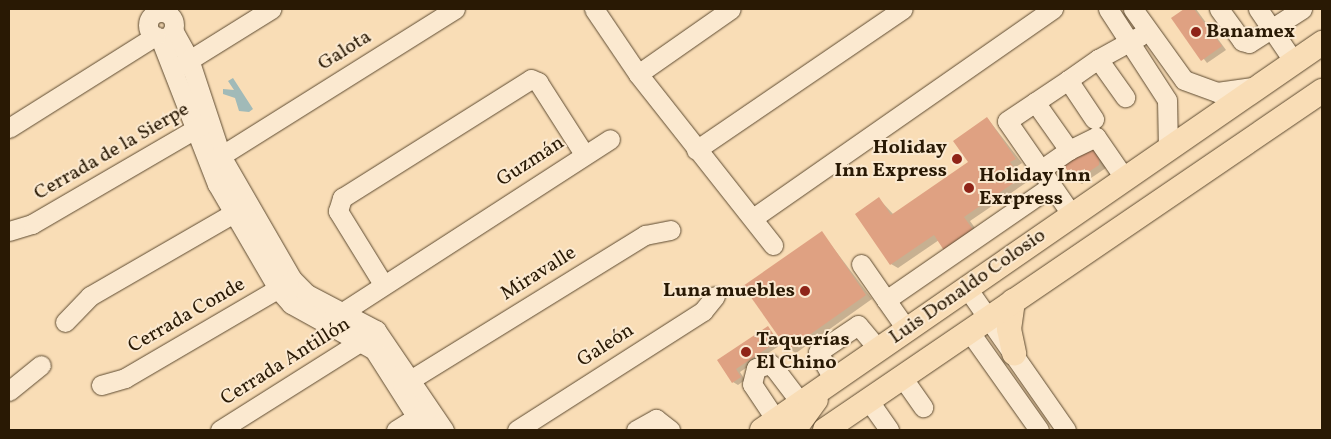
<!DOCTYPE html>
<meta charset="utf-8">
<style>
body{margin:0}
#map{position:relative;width:1331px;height:439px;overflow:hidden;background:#f9ddb6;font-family:Vollkorn,serif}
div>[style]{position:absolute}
.water>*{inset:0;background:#a1bab8}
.shadow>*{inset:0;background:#0003}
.building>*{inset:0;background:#dfa182}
.roads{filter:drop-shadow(0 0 1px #5d4a30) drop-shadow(0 0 1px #5d4a30)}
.minor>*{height:19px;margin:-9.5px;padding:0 9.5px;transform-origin:9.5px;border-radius:9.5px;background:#fbe9d0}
.minor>.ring{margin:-9.5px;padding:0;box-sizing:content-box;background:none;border:19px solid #fbe9d0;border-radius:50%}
.major>*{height:24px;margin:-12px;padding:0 12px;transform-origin:12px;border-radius:12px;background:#f9ddb6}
.dots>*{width:14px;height:14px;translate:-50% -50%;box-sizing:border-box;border:2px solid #fbe9d0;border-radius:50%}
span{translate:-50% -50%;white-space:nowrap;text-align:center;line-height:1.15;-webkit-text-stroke:4px #fbe9d0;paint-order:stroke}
.poi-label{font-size:20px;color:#291904;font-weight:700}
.left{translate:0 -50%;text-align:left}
.right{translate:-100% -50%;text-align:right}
.street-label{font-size:20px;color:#291904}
.frame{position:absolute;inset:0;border:10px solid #291904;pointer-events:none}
</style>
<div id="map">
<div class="water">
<i style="clip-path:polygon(233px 78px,253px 109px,249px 112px,239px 111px,235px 98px,223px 94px,223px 89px,234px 90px,228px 81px)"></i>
</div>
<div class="shadow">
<i style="clip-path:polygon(1186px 9px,1196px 9px,1226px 50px,1207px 63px,1173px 19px)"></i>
<i style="clip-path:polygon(988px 119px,1022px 163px,1016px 167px,1027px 182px,970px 221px,980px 235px,939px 240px,898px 268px,891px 264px,879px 199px,894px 215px,970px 163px)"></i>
<i style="clip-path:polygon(1108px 139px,1106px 168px,1082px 184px,1075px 180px)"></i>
<i style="clip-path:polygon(822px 233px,872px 299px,796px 353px,789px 349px)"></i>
<i style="clip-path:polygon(768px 328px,782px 344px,740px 372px,745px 380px,738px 385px,733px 382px,719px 361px)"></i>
</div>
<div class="building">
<i style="clip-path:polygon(1184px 9px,1194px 9px,1222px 46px,1201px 61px,1171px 18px)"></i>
<i style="clip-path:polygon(987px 117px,1016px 159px,1010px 162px,1021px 178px,964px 217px,974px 231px,945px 252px,934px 235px,890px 265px,855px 214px,879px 197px,891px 215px,968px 162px,953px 141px)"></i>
<i style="clip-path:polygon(1101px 133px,1099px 165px,1075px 181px,1063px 164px)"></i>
<i style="clip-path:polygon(822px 231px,866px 295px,788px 350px,743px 286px)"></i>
<i style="clip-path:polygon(768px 326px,778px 341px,736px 369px,741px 377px,732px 383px,717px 360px)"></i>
</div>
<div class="roads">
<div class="minor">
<i style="left:594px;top:9px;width:78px;rotate:55.9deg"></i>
<i style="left:638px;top:74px;width:218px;rotate:51.7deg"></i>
<i style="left:1108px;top:9px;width:108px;rotate:57deg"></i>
<i style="left:1167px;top:100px;width:49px;rotate:88.8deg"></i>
<i style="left:1133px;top:9px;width:87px;rotate:54.3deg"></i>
<i style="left:1184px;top:80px;width:35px;rotate:20deg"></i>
<i style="left:1217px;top:92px;width:42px;rotate:-8.1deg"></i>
<i style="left:1219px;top:9px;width:39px;rotate:54deg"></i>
<i style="left:1242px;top:41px;width:7px;rotate:16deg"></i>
<i style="left:1249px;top:43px;width:63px;rotate:-32.7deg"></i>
<i style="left:1258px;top:9px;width:64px;rotate:55.8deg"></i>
<i class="ring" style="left:148px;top:12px;width:7px;height:7px"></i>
<i style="left:173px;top:30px;width:33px;rotate:61deg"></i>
<i style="left:189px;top:59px;width:102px;rotate:71.7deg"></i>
<i style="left:221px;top:156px;width:142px;rotate:60deg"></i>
<i style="left:292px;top:279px;width:21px;rotate:45deg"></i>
<i style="left:307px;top:294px;width:78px;rotate:27.6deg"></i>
<i style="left:376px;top:330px;width:121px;rotate:55.8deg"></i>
<i style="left:160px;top:38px;width:157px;rotate:68.7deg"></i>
<i style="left:217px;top:184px;width:121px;rotate:59.8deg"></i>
<i style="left:278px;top:289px;width:20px;rotate:49deg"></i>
<i style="left:291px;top:304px;width:95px;rotate:29deg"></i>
<i style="left:374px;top:350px;width:95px;rotate:57.5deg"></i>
<i style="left:1098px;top:59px;width:48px;rotate:-28.7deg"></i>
<i style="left:178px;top:67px;width:110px;rotate:-31.9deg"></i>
<i style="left:638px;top:74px;width:113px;rotate:-35deg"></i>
<i style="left:1068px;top:80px;width:37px;rotate:-35deg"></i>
<i style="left:1098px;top:59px;width:47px;rotate:54.6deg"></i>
<i style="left:1035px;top:102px;width:59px;rotate:54.7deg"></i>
<i style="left:1069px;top:150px;width:35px;rotate:145deg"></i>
<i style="left:9px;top:128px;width:173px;rotate:-32.2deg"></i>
<i style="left:696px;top:150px;width:250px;rotate:-34.3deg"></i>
<i style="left:1069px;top:150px;width:30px;rotate:-26deg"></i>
<i style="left:1096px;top:137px;width:51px;rotate:55.4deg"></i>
<i style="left:211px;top:162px;width:288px;rotate:-32.1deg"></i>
<i style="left:1072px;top:215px;width:114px;rotate:-124.7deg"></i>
<i style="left:1007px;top:121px;width:73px;rotate:-33.9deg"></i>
<i style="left:1068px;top:80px;width:47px;rotate:56.3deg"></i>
<i style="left:753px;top:218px;width:366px;rotate:-34.9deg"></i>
<i style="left:9px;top:231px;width:24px;rotate:-17deg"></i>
<i style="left:32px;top:224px;width:199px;rotate:-30.2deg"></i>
<i style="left:861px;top:264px;width:44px;rotate:55.2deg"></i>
<i style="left:886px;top:300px;width:201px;rotate:-34.6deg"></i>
<i style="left:383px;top:284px;width:86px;rotate:-121.7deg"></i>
<i style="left:338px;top:211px;width:14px;rotate:-73deg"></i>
<i style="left:342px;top:198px;width:223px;rotate:-32.2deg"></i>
<i style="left:531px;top:79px;width:8px;rotate:23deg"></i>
<i style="left:538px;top:82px;width:85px;rotate:57.4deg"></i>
<i style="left:967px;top:288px;width:173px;rotate:55.1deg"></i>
<i style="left:886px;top:300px;width:37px;rotate:55deg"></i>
<i style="left:332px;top:319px;width:331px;rotate:-32.9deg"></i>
<i style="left:65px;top:322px;width:36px;rotate:-46deg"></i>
<i style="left:90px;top:296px;width:178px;rotate:-30deg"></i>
<i style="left:969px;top:331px;width:121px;rotate:54.7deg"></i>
<i style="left:902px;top:377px;width:37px;rotate:55deg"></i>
<i style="left:834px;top:380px;width:32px;rotate:-120deg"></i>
<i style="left:818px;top:352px;width:48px;rotate:-34deg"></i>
<i style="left:858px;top:325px;width:31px;rotate:50deg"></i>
<i style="left:101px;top:385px;width:25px;rotate:-16deg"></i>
<i style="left:125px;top:378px;width:190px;rotate:-30.3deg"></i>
<i style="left:402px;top:385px;width:286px;rotate:-31.7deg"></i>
<i style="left:645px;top:235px;width:26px;rotate:-11deg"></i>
<i style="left:9px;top:391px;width:41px;rotate:-39.1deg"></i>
<i style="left:869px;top:401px;width:35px;rotate:55deg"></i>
<i style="left:776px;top:420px;width:43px;rotate:-123.7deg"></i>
<i style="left:752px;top:384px;width:16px;rotate:-76deg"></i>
<i style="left:756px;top:368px;width:15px;rotate:-16deg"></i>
<i style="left:770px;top:364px;width:7px;rotate:45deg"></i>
<i style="left:775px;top:369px;width:43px;rotate:52.6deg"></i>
<i style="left:220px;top:430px;width:178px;rotate:-32.2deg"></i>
<i style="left:396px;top:430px;width:36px;rotate:-32deg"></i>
<i style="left:517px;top:430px;width:221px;rotate:-32.6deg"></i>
<i style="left:703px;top:311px;width:19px;rotate:-51deg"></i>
<i style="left:636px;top:430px;width:23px;rotate:-29deg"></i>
<i style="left:656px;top:419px;width:18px;rotate:38deg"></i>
</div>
<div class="major">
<i style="left:1013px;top:301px;width:28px;rotate:98deg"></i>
<i style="left:1009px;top:329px;width:25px;rotate:78deg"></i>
<i style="left:762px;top:430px;width:681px;rotate:-34.65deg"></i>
<i style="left:794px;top:430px;width:37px;rotate:-54deg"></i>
<i style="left:825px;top:430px;width:602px;rotate:-34.3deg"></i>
</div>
</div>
<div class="dots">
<i style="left:1196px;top:32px;background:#8f2418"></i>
<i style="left:957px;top:159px;background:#8f2418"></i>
<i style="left:969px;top:188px;background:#8f2418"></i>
<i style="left:805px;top:291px;background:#8f2418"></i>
<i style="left:746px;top:352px;background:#8f2418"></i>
</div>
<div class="poi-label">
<span class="left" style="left:1206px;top:32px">Banamex</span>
<span class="right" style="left:947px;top:160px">Holiday<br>Inn Express</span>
<span class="left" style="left:979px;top:188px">Holiday Inn<br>Exrpress</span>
<span class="right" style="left:795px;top:291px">Luna muebles</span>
<span class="left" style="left:756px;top:352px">Taquerías<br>El Chino</span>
</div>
<div class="street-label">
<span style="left:345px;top:51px;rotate:-32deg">Galota</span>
<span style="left:112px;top:152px;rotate:-30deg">Cerrada de la Sierpe</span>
<span style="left:531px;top:162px;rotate:-33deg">Guzmán</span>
<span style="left:539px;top:274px;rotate:-32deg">Miravalle</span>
<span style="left:968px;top:287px;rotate:-35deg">Luis Donaldo Colosio</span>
<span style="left:187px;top:316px;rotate:-30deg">Cerrada Conde</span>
<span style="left:606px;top:346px;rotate:-33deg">Galeón</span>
<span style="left:286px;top:362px;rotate:-32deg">Cerrada Antillón</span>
</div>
<div class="frame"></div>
</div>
